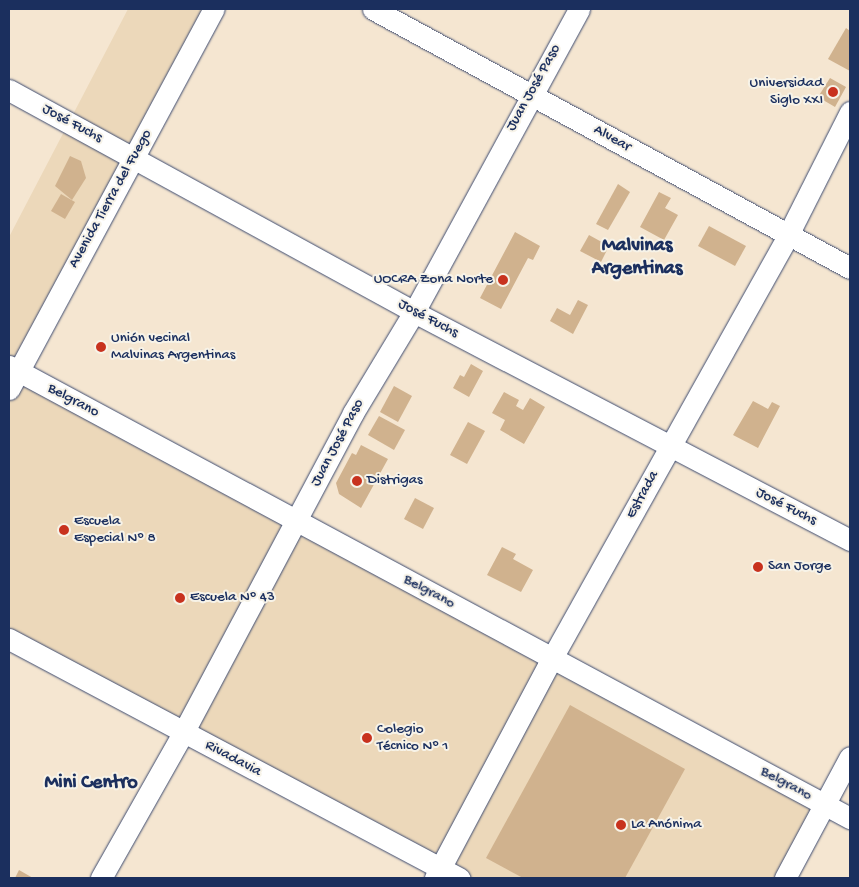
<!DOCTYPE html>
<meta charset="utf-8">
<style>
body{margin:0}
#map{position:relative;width:859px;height:887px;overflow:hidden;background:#f5e6d1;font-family:"Gochi Hand",sans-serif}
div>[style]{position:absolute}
.built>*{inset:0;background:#ecd8ba}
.building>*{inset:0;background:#d0b28e}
.roads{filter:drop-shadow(0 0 1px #3c4a6f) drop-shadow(0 0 1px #3c4a6f)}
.minor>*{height:21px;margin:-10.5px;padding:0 10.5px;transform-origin:10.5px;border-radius:10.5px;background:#fff}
.dots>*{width:14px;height:14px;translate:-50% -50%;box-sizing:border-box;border:2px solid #f7f3e8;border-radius:50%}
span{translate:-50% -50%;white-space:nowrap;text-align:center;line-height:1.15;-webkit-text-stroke:4px #f7f3e8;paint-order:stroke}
.poi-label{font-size:15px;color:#1b2f5e}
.right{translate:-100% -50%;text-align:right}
.left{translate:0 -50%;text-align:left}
.street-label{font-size:15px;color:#1b2f5e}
.district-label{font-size:20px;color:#1b2f5e;font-weight:700}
.frame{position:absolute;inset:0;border:10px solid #1b2f5e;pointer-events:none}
</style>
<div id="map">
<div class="built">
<i style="clip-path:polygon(128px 9px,214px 9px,18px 371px,825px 804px,785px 878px,459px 878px,9px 639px,9px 237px)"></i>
</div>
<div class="building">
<i style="clip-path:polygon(846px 28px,850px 31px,850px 71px,828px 59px)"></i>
<i style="clip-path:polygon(830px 78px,846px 87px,835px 107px,818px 97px)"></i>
<i style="clip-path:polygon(70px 156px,81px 161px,86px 178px,72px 200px,55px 186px)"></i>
<i style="clip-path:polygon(618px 184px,630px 192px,608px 230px,596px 224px)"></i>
<i style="clip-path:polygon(659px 192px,671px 198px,665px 208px,678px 215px,664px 240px,640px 227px)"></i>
<i style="clip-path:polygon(61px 194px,75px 202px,65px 219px,51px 211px)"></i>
<i style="clip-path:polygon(709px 226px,746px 246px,735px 266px,698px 246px)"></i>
<i style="clip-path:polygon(515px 232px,540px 246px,533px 260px,528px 258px,501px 309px,480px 298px)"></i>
<i style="clip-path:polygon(589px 235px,609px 246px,601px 262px,580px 251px)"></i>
<i style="clip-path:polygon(578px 300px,588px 305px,573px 334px,550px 321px,557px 308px,570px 315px)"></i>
<i style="clip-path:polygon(471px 364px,483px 371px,469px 397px,453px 388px,460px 375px,464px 377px)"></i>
<i style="clip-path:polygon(394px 386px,412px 396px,398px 422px,380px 412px)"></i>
<i style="clip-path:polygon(504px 392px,519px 400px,516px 406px,523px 410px,530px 398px,545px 407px,524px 444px,500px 430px,505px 420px,492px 413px)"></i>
<i style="clip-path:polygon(753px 401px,768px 409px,772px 402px,780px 406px,758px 448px,733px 435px)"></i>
<i style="clip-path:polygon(379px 416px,405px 430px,394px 450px,368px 435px)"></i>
<i style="clip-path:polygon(468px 422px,485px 431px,467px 464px,450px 455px)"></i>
<i style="clip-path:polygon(361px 445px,388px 459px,361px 508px,339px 494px,336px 483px,352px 453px,356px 455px)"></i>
<i style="clip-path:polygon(415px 498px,434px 508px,423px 529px,404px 519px)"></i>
<i style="clip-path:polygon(502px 547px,516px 554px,513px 559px,533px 570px,521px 592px,487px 575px)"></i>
<i style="clip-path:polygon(570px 705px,685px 769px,625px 878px,523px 878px,486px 858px)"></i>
<i style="clip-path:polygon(19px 870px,33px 878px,15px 878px)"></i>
</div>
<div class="roads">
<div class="minor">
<i style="left:373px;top:9px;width:543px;rotate:28.5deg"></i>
<i style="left:9px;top:90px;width:462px;rotate:28.7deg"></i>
<i style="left:414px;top:312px;width:492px;rotate:27.6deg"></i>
<i style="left:9px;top:366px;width:955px;rotate:28.26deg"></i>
<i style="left:9px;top:389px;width:432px;rotate:-61.7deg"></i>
<i style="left:9px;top:639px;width:510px;rotate:27.97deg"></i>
<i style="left:101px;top:878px;width:167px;rotate:-60.5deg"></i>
<i style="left:183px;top:733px;width:362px;rotate:-62deg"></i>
<i style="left:353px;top:413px;width:118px;rotate:-58.9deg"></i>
<i style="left:414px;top:312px;width:345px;rotate:-61.4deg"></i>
<i style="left:435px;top:878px;width:249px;rotate:-62deg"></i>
<i style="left:552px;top:658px;width:484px;rotate:-60.8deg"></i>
<i style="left:788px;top:235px;width:138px;rotate:-63.2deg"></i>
<i style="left:785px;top:878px;width:137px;rotate:-61.8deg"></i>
</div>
</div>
<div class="dots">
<i style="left:833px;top:92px;background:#c8321e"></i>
<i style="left:503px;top:280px;background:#c8321e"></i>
<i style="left:101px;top:347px;background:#c8321e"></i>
<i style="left:357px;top:481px;background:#c8321e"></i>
<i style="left:64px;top:530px;background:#c8321e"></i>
<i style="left:758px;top:567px;background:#c8321e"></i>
<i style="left:180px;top:598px;background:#c8321e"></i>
<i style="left:367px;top:738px;background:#c8321e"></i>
<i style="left:621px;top:825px;background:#c8321e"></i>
</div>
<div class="poi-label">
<span class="right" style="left:823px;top:92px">Universidad<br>Siglo XXI</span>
<span class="right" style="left:493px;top:280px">UOCRA Zona Norte</span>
<span class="left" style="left:111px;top:347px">Unión vecinal<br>Malvinas Argentinas</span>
<span class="left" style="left:367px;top:481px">Distrigas</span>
<span class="left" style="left:74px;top:530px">Escuela<br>Especial Nº 8</span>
<span class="left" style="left:768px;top:567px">San Jorge</span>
<span class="left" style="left:190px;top:598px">Escuela Nº 43</span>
<span class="left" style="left:377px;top:738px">Colegio<br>Técnico Nº 1</span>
<span class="left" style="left:631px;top:825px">La Anónima</span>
</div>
<div class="street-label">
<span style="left:534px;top:88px;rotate:-61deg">Juan José Paso</span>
<span style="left:72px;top:124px;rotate:28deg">José Fuchs</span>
<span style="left:612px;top:139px;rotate:29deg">Alvear</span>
<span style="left:111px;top:199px;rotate:-61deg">Avenida Tierra del Fuego</span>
<span style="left:428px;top:319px;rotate:28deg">José Fuchs</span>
<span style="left:73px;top:401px;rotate:28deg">Belgrano</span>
<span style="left:338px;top:443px;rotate:-62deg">Juan José Paso</span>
<span style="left:643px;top:495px;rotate:-61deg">Estrada</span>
<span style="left:786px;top:507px;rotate:27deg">José Fuchs</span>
<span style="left:429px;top:592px;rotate:28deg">Belgrano</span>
<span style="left:233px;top:759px;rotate:28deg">Rivadavia</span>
<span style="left:786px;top:784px;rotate:28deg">Belgrano</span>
</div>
<div class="district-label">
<span style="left:637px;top:258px">Malvinas<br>Argentinas</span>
<span style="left:91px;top:783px">Mini Centro</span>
</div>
<div class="frame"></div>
</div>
